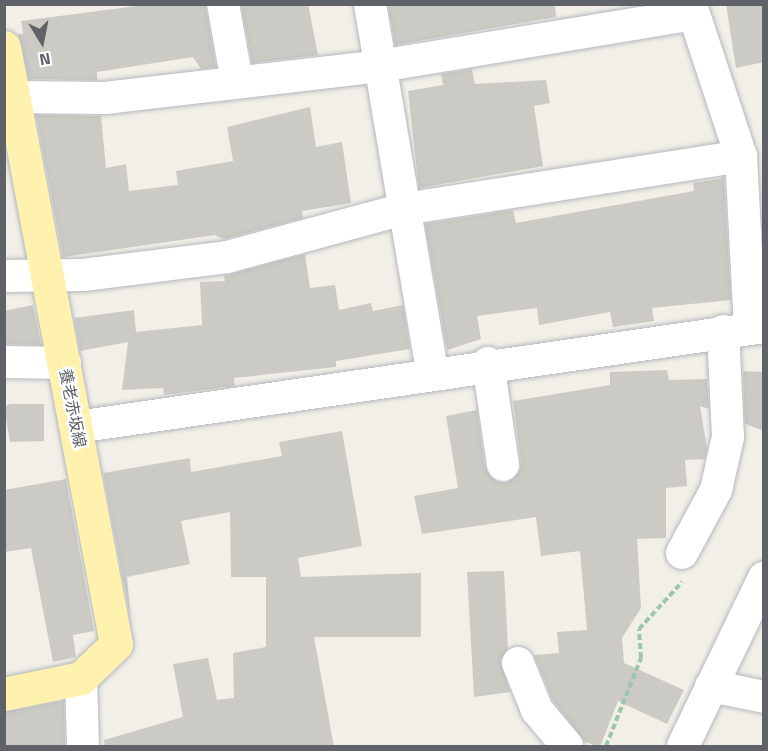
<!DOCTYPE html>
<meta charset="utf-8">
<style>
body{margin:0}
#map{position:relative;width:768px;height:751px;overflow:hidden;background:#f1efe8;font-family:"Titillium Web","Noto Sans JP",sans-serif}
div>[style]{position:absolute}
.building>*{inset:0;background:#cccac5}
.path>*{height:4px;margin-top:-2px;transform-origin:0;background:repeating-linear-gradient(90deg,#9cc7a9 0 6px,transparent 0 9px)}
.roads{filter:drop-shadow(0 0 2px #b5b8bc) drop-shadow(0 0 2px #b5b8bc)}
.minor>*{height:32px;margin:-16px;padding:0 16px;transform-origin:16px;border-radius:16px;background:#fff}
.major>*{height:33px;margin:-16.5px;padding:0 16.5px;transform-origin:16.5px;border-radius:16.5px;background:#fff2af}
span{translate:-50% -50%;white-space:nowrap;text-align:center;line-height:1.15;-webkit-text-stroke:4.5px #fff;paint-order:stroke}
.street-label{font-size:16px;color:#5f6368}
.frame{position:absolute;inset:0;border:6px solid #5f6368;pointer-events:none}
.north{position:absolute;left:12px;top:12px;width:60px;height:60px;-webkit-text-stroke:4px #fff;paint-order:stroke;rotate:170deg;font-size:16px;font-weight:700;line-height:24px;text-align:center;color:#5f6368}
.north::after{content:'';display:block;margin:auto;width:21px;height:27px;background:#5f6368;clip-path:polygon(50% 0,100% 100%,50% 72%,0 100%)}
</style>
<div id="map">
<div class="building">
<i style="clip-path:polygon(152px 4px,205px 4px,216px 67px,201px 69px,193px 57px,97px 72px,97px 80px,29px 79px,18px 34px,23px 34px,21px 21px)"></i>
<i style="clip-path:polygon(241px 4px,308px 4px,318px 55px,252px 63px)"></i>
<i style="clip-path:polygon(388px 4px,555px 4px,556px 17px,395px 45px)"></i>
<i style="clip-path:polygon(726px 4px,764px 4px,764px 62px,736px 68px)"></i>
<i style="clip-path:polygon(472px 69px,475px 84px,546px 80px,550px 103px,534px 106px,543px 166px,419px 188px,408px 91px,443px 85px,441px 74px)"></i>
<i style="clip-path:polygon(310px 107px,316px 147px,342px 142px,351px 203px,302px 211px,303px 218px,224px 239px,215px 235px,63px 257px,36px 115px,101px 116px,106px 168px,126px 164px,129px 191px,178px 185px,176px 171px,233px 161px,227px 127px)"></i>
<i style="clip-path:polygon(724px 178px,731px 300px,652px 308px,654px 321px,613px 327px,610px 312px,539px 325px,537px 308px,477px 316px,481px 339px,447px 350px,425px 224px,513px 210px,516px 223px,694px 191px,693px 183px)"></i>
<i style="clip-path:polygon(305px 254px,310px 288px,335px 285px,339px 310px,371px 303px,373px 311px,403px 305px,410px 349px,336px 361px,336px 367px,234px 378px,235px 386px,164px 395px,163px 388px,122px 390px,128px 342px,80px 351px,74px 318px,134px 310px,136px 332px,202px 325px,200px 282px,225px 281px,224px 276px)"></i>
<i style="clip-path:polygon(33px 305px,41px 345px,4px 344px,4px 311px)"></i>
<i style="clip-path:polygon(667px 370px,669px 380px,707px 379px,709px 409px,700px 406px,707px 448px,705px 459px,685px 460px,687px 486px,666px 488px,666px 538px,637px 539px,641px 608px,622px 638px,624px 663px,684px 690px,667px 724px,618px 701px,600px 747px,585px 742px,553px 701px,534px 655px,559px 653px,557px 632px,587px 630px,580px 551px,541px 556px,536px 517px,422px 534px,414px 496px,458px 488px,446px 416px,477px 410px,485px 468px,496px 481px,506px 483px,519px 472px,521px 463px,513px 401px,610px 385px,610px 372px)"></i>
<i style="clip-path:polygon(743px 371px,764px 372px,764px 431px,745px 424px)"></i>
<i style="clip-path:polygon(10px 404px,44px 404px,44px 441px,10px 442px,4px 407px)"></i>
<i style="clip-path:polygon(342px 431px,362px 546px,298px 558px,301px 577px,421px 573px,421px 637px,314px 637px,334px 747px,105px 747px,104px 740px,183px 717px,173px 664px,208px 658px,217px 700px,234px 698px,233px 653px,266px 647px,266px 577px,231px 577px,230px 512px,181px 521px,190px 564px,127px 577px,131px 621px,103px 473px,190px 458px,191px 472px,282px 456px,279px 442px)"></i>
<i style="clip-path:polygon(66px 479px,94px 631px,73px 635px,76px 657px,53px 662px,31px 548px,4px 552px,4px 490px)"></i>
<i style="clip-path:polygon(504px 571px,508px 649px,500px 661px,510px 692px,474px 697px,467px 572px)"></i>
<i style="clip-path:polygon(64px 701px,65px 747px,4px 747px,4px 712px)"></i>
</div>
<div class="path">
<i style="left:606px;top:746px;width:95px;rotate:-68.3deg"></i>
<i style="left:641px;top:658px;width:29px;rotate:-94deg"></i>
<i style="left:639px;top:629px;width:64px;rotate:-47.5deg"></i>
</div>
<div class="roads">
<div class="minor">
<i style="left:223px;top:4px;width:79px;rotate:79.8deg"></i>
<i style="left:370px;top:4px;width:372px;rotate:80.4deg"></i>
<i style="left:14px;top:97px;width:91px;rotate:0.6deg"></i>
<i style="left:105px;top:98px;width:277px;rotate:-6.6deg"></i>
<i style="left:380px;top:66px;width:318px;rotate:-9.4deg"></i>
<i style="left:694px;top:14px;width:150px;rotate:71.7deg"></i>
<i style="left:741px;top:156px;width:171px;rotate:87deg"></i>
<i style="left:4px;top:276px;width:79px;rotate:-0.7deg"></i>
<i style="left:83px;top:275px;width:145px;rotate:-7.1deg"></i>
<i style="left:227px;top:257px;width:183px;rotate:-15.2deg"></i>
<i style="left:404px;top:209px;width:341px;rotate:-8.9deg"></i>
<i style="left:4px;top:362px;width:61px;rotate:0.9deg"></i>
<i style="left:488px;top:363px;width:103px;rotate:81.6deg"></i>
<i style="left:77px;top:427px;width:694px;rotate:-8.28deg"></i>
<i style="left:682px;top:553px;width:72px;rotate:-61.6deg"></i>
<i style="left:716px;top:490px;width:54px;rotate:-77.2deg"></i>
<i style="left:728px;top:437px;width:106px;rotate:-92.7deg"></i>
<i style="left:518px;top:663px;width:51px;rotate:68deg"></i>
<i style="left:537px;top:710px;width:47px;rotate:50.2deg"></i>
<i style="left:81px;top:678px;width:68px;rotate:88.3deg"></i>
<i style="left:711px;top:686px;width:54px;rotate:11.7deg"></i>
<i style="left:683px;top:746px;width:187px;rotate:-64.3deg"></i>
</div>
<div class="major">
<i style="left:4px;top:47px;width:607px;rotate:79.37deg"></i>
<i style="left:116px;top:644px;width:49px;rotate:135.8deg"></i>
<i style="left:81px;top:678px;width:79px;rotate:168.3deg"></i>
</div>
</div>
<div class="street-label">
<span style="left:73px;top:408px;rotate:79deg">養老赤坂線</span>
</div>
<div class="frame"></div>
<div class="north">N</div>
</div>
